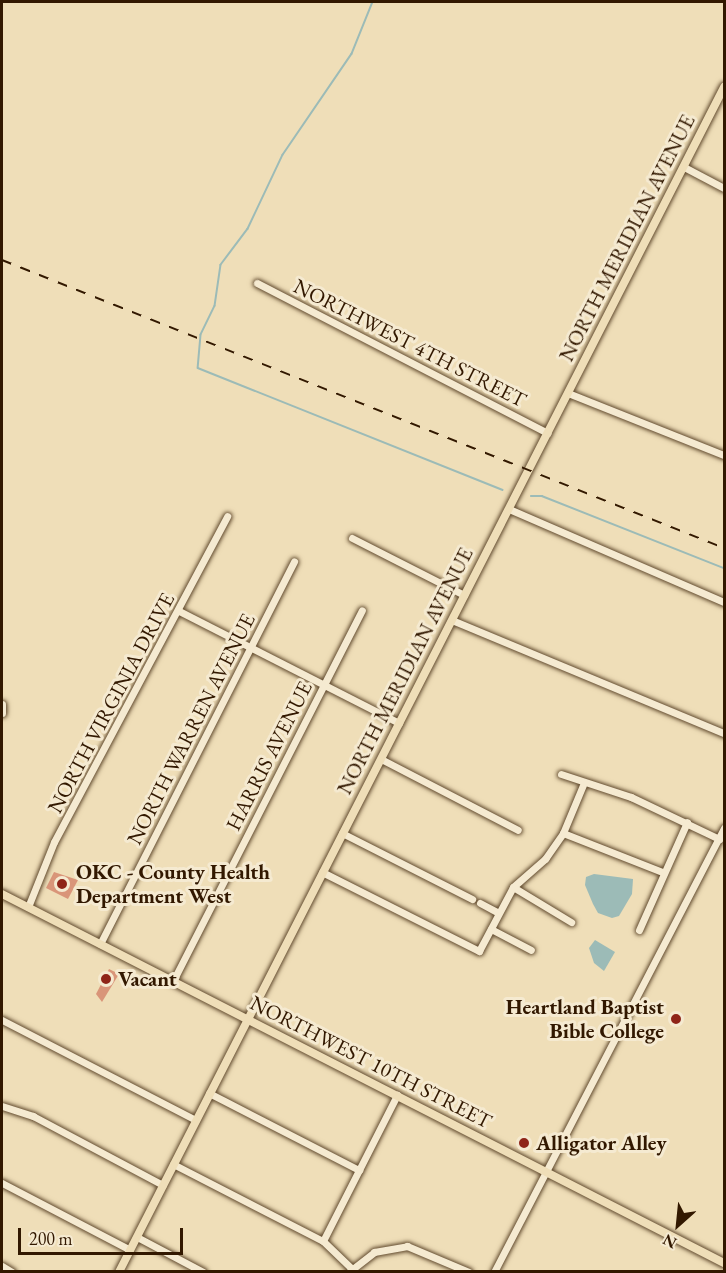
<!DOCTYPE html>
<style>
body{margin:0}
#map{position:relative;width:726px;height:1273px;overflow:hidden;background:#efdeb8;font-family:"EB Garamond",serif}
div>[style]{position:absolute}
.water>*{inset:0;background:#9cbbb7}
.stream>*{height:1.5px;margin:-0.75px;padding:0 0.75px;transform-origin:0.75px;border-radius:0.75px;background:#9cbbb7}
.building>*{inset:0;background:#d99579}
.roads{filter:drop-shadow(0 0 2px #614a2e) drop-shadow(0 0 2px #614a2e)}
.minor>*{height:7px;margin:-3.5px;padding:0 3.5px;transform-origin:3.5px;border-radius:3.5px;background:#f5ead1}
.major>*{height:8px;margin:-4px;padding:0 4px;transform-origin:4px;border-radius:4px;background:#efdeb8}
.rail>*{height:1.5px;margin-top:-0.75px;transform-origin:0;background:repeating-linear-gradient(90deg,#321800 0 10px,transparent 0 20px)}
.dots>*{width:16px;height:16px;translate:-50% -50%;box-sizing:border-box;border:3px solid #f5ead1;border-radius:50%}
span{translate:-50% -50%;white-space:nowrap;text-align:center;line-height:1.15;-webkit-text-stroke:6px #f5ead1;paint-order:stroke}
.street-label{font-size:21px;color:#321800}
.poi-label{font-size:21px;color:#321800;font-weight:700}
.left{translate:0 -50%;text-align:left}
.right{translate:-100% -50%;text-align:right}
.frame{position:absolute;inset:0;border:3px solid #321800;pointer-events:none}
.north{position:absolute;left:648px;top:1195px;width:60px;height:60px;-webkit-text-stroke:4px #f5ead1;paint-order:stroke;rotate:207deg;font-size:16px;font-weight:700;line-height:24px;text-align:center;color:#321800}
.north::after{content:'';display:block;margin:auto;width:21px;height:27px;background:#321800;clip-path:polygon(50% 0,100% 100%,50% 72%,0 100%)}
.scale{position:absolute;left:18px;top:1228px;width:165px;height:27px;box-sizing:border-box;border:3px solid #321800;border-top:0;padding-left:8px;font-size:18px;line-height:21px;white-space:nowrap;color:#321800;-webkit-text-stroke:4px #f5ead1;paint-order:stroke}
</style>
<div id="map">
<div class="water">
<i style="clip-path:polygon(594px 874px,633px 879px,632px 894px,619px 916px,612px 918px,598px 913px,593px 904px,585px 885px,586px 877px)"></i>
<i style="clip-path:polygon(595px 940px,615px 952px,604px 971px,594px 963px,589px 948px)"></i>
</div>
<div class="stream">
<i style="left:373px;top:2px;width:56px;rotate:112deg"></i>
<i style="left:352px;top:54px;width:122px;rotate:124.3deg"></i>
<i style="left:283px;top:155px;width:82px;rotate:115.3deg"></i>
<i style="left:248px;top:229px;width:45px;rotate:126.9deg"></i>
<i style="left:221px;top:265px;width:41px;rotate:98.3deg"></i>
<i style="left:215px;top:306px;width:32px;rotate:116deg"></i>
<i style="left:201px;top:335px;width:33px;rotate:95deg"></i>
<i style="left:198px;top:368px;width:328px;rotate:21.8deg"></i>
<i style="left:531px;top:496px;width:11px"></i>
<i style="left:542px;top:496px;width:196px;rotate:21.6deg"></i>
</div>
<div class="building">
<i style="clip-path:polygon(54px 872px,78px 880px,68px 899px,46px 888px)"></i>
<i style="clip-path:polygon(109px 969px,119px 974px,102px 1002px,96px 994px)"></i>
</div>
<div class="roads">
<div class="minor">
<i style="left:684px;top:167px;width:45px;rotate:27.7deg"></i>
<i style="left:257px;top:283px;width:327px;rotate:27.3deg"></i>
<i style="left:568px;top:393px;width:168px;rotate:21.7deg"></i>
<i style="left:509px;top:509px;width:234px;rotate:23.4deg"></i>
<i style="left:352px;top:538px;width:126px;rotate:27deg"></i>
<i style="left:179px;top:611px;width:247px;rotate:27deg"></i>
<i style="left:452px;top:620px;width:295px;rotate:22.6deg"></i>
<i style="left:2px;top:704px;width:9px;rotate:90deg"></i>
<i style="left:381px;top:759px;width:154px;rotate:27.4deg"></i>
<i style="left:561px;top:774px;width:74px;rotate:18.2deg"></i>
<i style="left:631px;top:797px;width:98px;rotate:25.5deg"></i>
<i style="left:342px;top:833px;width:146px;rotate:26.9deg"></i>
<i style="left:563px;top:833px;width:106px;rotate:21.5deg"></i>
<i style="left:322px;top:872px;width:176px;rotate:26.7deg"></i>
<i style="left:479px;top:951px;width:72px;rotate:-62deg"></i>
<i style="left:513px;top:887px;width:43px;rotate:-41.2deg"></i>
<i style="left:545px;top:859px;width:32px;rotate:-55deg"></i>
<i style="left:563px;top:833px;width:52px;rotate:-67.4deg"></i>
<i style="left:513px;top:887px;width:68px;rotate:31.1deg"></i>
<i style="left:480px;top:903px;width:21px;rotate:28deg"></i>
<i style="left:28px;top:907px;width:70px;rotate:-68.2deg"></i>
<i style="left:54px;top:842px;width:369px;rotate:-62deg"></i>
<i style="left:491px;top:929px;width:45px;rotate:27.7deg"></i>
<i style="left:639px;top:930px;width:118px;rotate:-66deg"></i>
<i style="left:100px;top:944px;width:429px;rotate:-63.1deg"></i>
<i style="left:173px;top:981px;width:416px;rotate:-63deg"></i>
<i style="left:2px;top:1020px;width:218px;rotate:27.3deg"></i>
<i style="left:209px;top:1093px;width:169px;rotate:27.2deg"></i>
<i style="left:2px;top:1106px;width:33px;rotate:18deg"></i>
<i style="left:33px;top:1116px;width:147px;rotate:28deg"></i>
<i style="left:173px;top:1164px;width:169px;rotate:27.2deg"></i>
<i style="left:323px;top:1241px;width:39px;rotate:44deg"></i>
<i style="left:2px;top:1183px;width:144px;rotate:27.6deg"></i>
<i style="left:137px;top:1237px;width:75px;rotate:27.9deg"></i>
<i style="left:323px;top:1241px;width:164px;rotate:-63.1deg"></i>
<i style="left:2px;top:1266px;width:12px;rotate:31deg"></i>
<i style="left:350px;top:1271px;width:31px;rotate:-38deg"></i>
<i style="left:374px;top:1252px;width:34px;rotate:-10deg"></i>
<i style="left:407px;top:1246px;width:67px;rotate:22.8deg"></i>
<i style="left:494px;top:1272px;width:500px;rotate:-62.62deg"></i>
</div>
<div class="major">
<i style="left:2px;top:894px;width:811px;rotate:27.07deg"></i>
<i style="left:119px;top:1272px;width:1331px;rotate:-62.95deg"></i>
</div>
</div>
<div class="rail">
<i style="left:2px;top:260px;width:777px;rotate:21.75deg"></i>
</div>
<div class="dots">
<i style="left:62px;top:884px;background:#8f2418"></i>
<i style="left:106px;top:979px;background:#8f2418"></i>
<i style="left:676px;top:1019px;background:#8f2418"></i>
<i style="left:524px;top:1143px;background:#8f2418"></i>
</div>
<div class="street-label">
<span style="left:627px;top:238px;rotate:-63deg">NORTH MERIDIAN AVENUE</span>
<span style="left:410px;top:343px;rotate:27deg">NORTHWEST 4TH STREET</span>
<span style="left:405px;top:671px;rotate:-63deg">NORTH MERIDIAN AVENUE</span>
<span style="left:111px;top:703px;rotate:-62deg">NORTH VIRGINIA DRIVE</span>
<span style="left:191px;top:729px;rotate:-63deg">NORTH WARREN AVENUE</span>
<span style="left:269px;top:756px;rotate:-63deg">HARRIS AVENUE</span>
<span style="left:371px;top:1062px;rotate:27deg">NORTHWEST 10TH STREET</span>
</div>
<div class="poi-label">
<span class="left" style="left:76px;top:884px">OKC - County Health<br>Department West</span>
<span class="left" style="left:118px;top:979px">Vacant</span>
<span class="right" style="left:664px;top:1019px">Heartland Baptist<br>Bible College</span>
<span class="left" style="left:536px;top:1143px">Alligator Alley</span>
</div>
<div class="frame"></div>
<div class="north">N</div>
<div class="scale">200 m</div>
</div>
